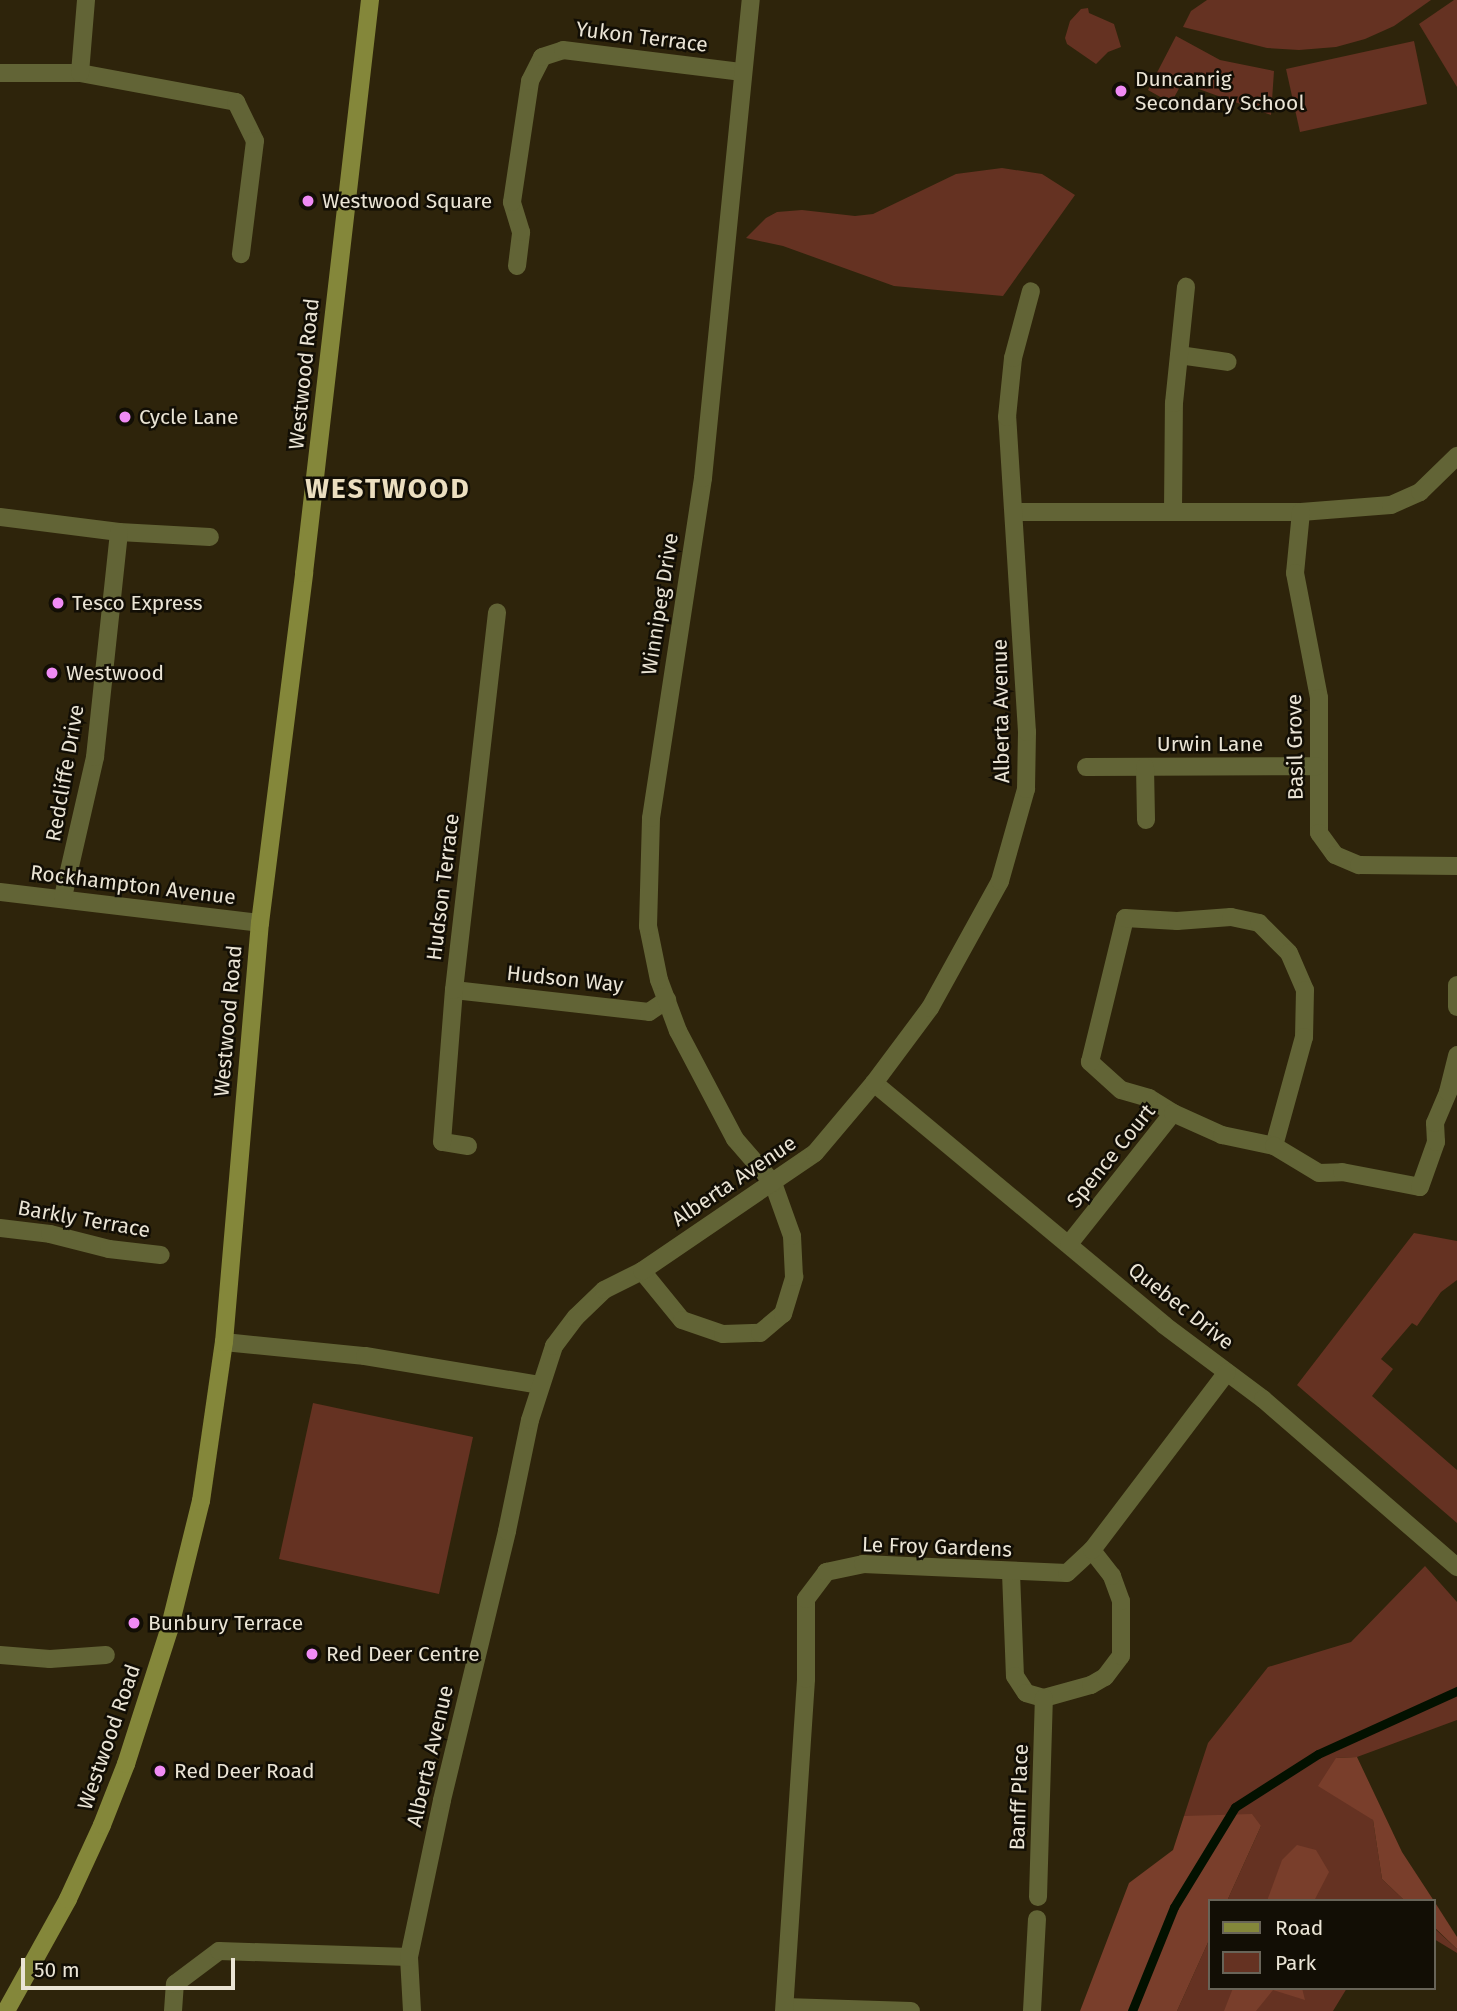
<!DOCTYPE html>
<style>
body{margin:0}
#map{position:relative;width:1457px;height:2011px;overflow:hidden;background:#2e240b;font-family:"Fira Sans",sans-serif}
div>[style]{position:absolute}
.green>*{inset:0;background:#653222}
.forest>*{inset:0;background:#793e2b}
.stream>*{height:9px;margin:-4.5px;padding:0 4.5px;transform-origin:4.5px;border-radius:4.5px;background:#031100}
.street>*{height:18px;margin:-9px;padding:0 9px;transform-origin:9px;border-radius:9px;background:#626436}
.secondary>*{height:18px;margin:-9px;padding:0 9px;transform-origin:9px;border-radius:9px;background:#84873a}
.dots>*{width:19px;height:19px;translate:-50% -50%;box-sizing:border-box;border:4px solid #120e05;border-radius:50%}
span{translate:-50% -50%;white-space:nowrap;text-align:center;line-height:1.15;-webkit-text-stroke:5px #120e05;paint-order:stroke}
.street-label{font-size:21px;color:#eae4d5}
.poi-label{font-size:21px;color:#eae4d5}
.left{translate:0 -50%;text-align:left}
.district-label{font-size:28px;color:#ebdec0;font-weight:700;letter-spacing:2px}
.legend{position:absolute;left:1208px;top:1899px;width:228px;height:91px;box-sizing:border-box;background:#120e05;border:2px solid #686458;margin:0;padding:9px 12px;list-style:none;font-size:21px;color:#eae4d5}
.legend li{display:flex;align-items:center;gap:14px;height:35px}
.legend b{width:35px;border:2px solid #686458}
.scale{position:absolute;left:21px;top:1958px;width:214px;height:32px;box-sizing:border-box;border:4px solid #eae4d5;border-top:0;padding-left:9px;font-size:21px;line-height:24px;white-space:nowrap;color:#eae4d5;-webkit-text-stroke:5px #120e05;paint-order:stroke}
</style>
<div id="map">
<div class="green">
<i style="clip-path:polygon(1207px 0,1431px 0,1394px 26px,1365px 39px,1336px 47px,1299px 50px,1267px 48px,1183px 27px,1191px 11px)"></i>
<i style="clip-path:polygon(1454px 0,1457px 0,1457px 87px,1419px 24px)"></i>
<i style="clip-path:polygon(1088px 8px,1089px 13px,1114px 24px,1121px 47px,1108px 52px,1096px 64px,1067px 44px,1065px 38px,1070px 21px,1081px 9px)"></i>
<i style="clip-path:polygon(1176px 36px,1220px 60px,1274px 71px,1271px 115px,1182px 83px,1171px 103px,1148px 90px)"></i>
<i style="clip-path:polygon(1414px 41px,1427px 104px,1300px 132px,1286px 69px)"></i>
<i style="clip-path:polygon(1002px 168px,1042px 174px,1075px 195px,1003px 296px,894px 286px,783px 246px,746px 238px,766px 218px,777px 212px,802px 210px,855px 216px,873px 214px,956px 174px)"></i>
<i style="clip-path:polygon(1414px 1233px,1457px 1241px,1457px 1280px,1441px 1292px,1417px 1326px,1412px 1323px,1381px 1359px,1393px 1369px,1372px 1396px,1457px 1470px,1457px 1523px,1297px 1385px)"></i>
<i style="clip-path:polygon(313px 1403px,473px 1437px,439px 1594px,279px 1559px)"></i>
<i style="clip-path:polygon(1425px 1566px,1457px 1602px,1457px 1720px,1357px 1757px,1336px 1758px,1373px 1820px,1382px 1879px,1405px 1901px,1227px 1901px,1261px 1826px,1184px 1816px,1208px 1743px,1268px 1667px,1351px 1642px)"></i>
<i style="clip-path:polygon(1434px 1928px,1457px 1949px,1457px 1953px,1434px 1939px)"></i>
<i style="clip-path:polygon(1210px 1938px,1210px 1988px,1347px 1988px,1333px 2011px,1177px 2011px)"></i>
</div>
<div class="forest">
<i style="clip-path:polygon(1357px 1757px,1402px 1852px,1434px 1901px,1405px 1901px,1382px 1879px,1373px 1820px,1318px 1786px,1336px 1758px)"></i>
<i style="clip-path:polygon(1252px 1814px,1261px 1826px,1227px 1901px,1210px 1901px,1210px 1938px,1177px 2011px,1080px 2011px,1129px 1883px,1173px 1850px,1184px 1816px)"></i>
<i style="clip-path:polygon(1297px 1845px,1316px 1850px,1329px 1872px,1314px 1901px,1267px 1901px,1282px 1860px)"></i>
<i style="clip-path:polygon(1434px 1901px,1457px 1937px,1457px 1949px,1434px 1927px)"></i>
<i style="clip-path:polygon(1233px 1988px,1302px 1988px,1305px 2000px,1273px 1990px,1256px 2011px,1224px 2011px)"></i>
</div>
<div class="stream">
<i style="left:1132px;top:2011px;width:112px;rotate:-68deg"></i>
<i style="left:1174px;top:1907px;width:117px;rotate:-58.6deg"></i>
<i style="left:1235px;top:1807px;width:98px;rotate:-32.6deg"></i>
<i style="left:1318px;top:1754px;width:153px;rotate:-24.4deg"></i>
</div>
<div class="street">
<i style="left:0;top:73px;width:80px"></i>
<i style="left:80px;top:73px;width:159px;rotate:10.5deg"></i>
<i style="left:236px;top:102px;width:43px;rotate:64deg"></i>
<i style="left:255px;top:141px;width:114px;rotate:97.1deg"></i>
<i style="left:80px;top:73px;width:73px;rotate:-85.3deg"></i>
<i style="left:517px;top:266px;width:34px;rotate:-83deg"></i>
<i style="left:521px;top:232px;width:31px;rotate:-107deg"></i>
<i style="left:512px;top:202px;width:122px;rotate:-81.5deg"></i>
<i style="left:530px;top:81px;width:27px;rotate:-63deg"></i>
<i style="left:542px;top:57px;width:22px;rotate:-18deg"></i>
<i style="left:563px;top:50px;width:181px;rotate:7deg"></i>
<i style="left:1179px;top:355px;width:49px;rotate:8.1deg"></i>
<i style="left:1173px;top:511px;width:108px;rotate:-89.5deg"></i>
<i style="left:1174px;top:403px;width:117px;rotate:-84.1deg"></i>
<i style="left:1015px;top:512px;width:286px"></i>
<i style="left:1301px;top:512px;width:90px;rotate:-4.4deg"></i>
<i style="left:1391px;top:505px;width:32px;rotate:-24deg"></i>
<i style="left:1420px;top:492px;width:52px;rotate:-44.2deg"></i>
<i style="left:1301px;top:512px;width:61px;rotate:95.6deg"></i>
<i style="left:1295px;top:573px;width:127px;rotate:79.1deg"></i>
<i style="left:1319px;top:698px;width:135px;rotate:90deg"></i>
<i style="left:1319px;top:833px;width:27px;rotate:54deg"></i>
<i style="left:1335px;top:855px;width:26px;rotate:23deg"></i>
<i style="left:1359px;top:865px;width:98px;rotate:0.6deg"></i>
<i style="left:0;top:517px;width:120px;rotate:7.2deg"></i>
<i style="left:119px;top:532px;width:91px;rotate:3.1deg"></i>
<i style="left:1086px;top:767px;width:231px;rotate:-0.2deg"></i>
<i style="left:1145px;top:767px;width:53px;rotate:88.9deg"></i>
<i style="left:0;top:892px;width:262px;rotate:6.8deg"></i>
<i style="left:63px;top:897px;width:144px;rotate:-77.1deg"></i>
<i style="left:95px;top:757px;width:226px;rotate:-83.9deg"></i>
<i style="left:1457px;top:985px;width:22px;rotate:90deg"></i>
<i style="left:454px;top:990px;width:196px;rotate:6.4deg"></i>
<i style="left:649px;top:1012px;width:22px;rotate:-34deg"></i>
<i style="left:874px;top:1083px;width:378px;rotate:39.8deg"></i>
<i style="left:1164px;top:1325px;width:124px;rotate:36.8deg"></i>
<i style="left:1263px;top:1399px;width:257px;rotate:40.9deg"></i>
<i style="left:1173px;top:1113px;width:28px;rotate:-148deg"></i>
<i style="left:1149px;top:1098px;width:29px;rotate:-164deg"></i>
<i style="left:1121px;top:1090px;width:42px;rotate:-137.9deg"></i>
<i style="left:1090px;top:1062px;width:148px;rotate:-76.3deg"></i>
<i style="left:1125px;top:918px;width:52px;rotate:3.3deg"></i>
<i style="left:1177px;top:921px;width:54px;rotate:-4.2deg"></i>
<i style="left:1231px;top:917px;width:29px;rotate:12deg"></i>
<i style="left:1259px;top:923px;width:42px;rotate:45deg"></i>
<i style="left:1289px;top:953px;width:40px;rotate:66.6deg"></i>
<i style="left:1305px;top:990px;width:47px;rotate:91.2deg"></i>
<i style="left:1304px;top:1037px;width:113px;rotate:105.4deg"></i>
<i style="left:468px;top:1146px;width:26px;rotate:-171deg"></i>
<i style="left:442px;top:1142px;width:152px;rotate:-85.5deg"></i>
<i style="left:454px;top:990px;width:380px;rotate:-83.5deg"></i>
<i style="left:0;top:1228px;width:50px;rotate:6.8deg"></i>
<i style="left:50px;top:1234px;width:61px;rotate:14.3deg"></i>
<i style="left:109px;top:1249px;width:52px;rotate:6.6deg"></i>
<i style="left:1069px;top:1244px;width:167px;rotate:-51.6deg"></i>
<i style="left:1173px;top:1113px;width:54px;rotate:24.2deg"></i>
<i style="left:1222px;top:1135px;width:53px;rotate:11.9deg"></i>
<i style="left:1274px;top:1146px;width:52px;rotate:31deg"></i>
<i style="left:1319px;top:1173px;width:23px;rotate:-2deg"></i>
<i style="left:1342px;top:1172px;width:79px;rotate:10.9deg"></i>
<i style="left:1420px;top:1187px;width:48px;rotate:-70.4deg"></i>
<i style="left:1436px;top:1142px;width:19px;rotate:-93deg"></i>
<i style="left:1435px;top:1123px;width:34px;rotate:-67deg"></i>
<i style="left:1448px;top:1092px;width:38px;rotate:-76deg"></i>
<i style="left:642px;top:1271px;width:63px;rotate:50.8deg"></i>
<i style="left:682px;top:1320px;width:43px;rotate:18.9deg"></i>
<i style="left:723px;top:1334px;width:37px;rotate:-2deg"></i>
<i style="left:760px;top:1333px;width:30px;rotate:-40deg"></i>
<i style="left:783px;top:1314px;width:39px;rotate:-73deg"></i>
<i style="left:794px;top:1277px;width:41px;rotate:-92.8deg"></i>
<i style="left:792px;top:1236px;width:56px;rotate:-109.7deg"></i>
<i style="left:773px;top:1183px;width:58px;rotate:-130.8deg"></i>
<i style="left:735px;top:1139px;width:122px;rotate:-117.8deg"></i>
<i style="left:678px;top:1031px;width:54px;rotate:-110.4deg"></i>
<i style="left:659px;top:980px;width:55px;rotate:-101.5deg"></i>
<i style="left:648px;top:926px;width:108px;rotate:-88.4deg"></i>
<i style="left:651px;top:818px;width:344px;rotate:-81.3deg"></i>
<i style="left:703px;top:478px;width:480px;rotate:-84.3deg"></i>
<i style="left:224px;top:1342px;width:142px;rotate:5.7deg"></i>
<i style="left:365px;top:1356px;width:178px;rotate:9.4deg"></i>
<i style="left:1011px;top:1573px;width:103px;rotate:87.8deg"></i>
<i style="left:1015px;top:1676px;width:20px;rotate:57deg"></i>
<i style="left:1026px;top:1693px;width:19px;rotate:16deg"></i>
<i style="left:1044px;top:1698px;width:49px;rotate:-15.5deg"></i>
<i style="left:1091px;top:1685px;width:16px;rotate:-30deg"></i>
<i style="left:1105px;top:1677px;width:26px;rotate:-53deg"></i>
<i style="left:1121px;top:1656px;width:55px;rotate:-90deg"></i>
<i style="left:1121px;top:1601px;width:27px;rotate:-110deg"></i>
<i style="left:1112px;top:1576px;width:33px;rotate:-128deg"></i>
<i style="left:0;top:1655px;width:50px;rotate:4.6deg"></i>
<i style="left:50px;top:1659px;width:56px;rotate:-4.1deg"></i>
<i style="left:1038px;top:1897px;width:199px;rotate:-88.3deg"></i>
<i style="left:785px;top:2007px;width:126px;rotate:1.8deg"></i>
<i style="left:173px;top:2011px;width:27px;rotate:-86deg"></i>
<i style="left:175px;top:1984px;width:55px;rotate:-36.9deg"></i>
<i style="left:219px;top:1951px;width:190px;rotate:1.8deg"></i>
<i style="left:412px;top:2011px;width:54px;rotate:-93.2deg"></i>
<i style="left:409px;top:1957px;width:160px;rotate:-78.1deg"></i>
<i style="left:442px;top:1800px;width:277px;rotate:-76.4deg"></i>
<i style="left:507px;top:1531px;width:113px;rotate:-78.3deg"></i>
<i style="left:530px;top:1420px;width:78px;rotate:-72deg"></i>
<i style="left:554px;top:1346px;width:36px;rotate:-53deg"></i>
<i style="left:576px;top:1317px;width:39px;rotate:-44deg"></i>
<i style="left:604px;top:1290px;width:42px;rotate:-26.6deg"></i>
<i style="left:642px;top:1271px;width:209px;rotate:-34.3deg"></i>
<i style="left:815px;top:1153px;width:92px;rotate:-49.9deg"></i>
<i style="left:874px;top:1083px;width:94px;rotate:-53.3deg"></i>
<i style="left:930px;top:1008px;width:145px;rotate:-61.1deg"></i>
<i style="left:1000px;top:881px;width:96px;rotate:-74.2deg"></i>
<i style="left:1026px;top:789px;width:57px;rotate:-89deg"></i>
<i style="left:1027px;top:732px;width:316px;rotate:-93.6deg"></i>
<i style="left:1007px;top:417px;width:59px;rotate:-84.2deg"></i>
<i style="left:1013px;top:358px;width:69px;rotate:-75deg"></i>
<i style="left:784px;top:2011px;width:333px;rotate:-86.2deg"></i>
<i style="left:806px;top:1679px;width:80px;rotate:-90deg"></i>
<i style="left:806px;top:1599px;width:34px;rotate:-53deg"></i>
<i style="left:826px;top:1572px;width:38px;rotate:-12deg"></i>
<i style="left:863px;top:1564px;width:204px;rotate:2.5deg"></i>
<i style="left:1067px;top:1573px;width:34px;rotate:-43deg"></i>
<i style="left:1092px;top:1550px;width:223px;rotate:-52.8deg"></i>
<i style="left:1032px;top:2011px;width:92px;rotate:-86.9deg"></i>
</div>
<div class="secondary">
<i style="left:6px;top:2011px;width:128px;rotate:-61deg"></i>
<i style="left:68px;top:1899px;width:81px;rotate:-65.3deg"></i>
<i style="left:102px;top:1825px;width:66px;rotate:-68.5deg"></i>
<i style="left:126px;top:1764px;width:141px;rotate:-72.2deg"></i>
<i style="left:169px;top:1630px;width:133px;rotate:-76.1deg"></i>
<i style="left:201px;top:1501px;width:161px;rotate:-81.8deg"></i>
<i style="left:224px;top:1342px;width:421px;rotate:-85.1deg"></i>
<i style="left:260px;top:923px;width:353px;rotate:-82.8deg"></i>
<i style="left:304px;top:573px;width:577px;rotate:-83.43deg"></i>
</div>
<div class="dots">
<i style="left:1121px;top:91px;background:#f08bf5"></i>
<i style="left:308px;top:201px;background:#f08bf5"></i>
<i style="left:125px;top:417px;background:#f08bf5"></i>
<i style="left:58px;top:603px;background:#f08bf5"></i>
<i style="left:52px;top:673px;background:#f08bf5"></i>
<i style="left:134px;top:1623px;background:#f08bf5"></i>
<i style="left:312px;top:1654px;background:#f08bf5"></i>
<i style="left:160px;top:1771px;background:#f08bf5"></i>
</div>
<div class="street-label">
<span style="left:642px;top:37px;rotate:7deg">Yukon Terrace</span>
<span style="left:304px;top:374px;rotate:-84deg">Westwood Road</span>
<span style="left:660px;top:604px;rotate:-81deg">Winnipeg Drive</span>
<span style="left:1001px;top:711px;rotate:-91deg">Alberta Avenue</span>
<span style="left:1210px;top:744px">Urwin Lane</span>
<span style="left:1295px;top:747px;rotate:-91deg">Basil Grove</span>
<span style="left:65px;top:773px;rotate:-80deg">Redcliffe Drive</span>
<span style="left:133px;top:885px;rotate:7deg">Rockhampton Avenue</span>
<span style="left:443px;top:887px;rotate:-83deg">Hudson Terrace</span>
<span style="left:565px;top:979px;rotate:6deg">Hudson Way</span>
<span style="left:228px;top:1021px;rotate:-85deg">Westwood Road</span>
<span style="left:1111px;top:1156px;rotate:-51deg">Spence Court</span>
<span style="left:734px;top:1181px;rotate:-34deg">Alberta Avenue</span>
<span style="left:84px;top:1219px;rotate:10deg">Barkly Terrace</span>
<span style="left:1181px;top:1306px;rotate:38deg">Quebec Drive</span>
<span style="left:937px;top:1547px;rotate:2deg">Le Froy Gardens</span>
<span style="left:109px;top:1737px;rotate:-71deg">Westwood Road</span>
<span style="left:430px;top:1756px;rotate:-77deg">Alberta Avenue</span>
<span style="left:1019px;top:1797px;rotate:-88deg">Banff Place</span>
</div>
<div class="poi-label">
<span class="left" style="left:1135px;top:91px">Duncanrig<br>Secondary School</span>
<span class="left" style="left:322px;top:201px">Westwood Square</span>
<span class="left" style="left:139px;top:417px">Cycle Lane</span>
<span class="left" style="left:72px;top:603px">Tesco Express</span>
<span class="left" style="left:66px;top:673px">Westwood</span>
<span class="left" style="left:148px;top:1623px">Bunbury Terrace</span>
<span class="left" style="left:326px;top:1654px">Red Deer Centre</span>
<span class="left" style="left:174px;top:1771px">Red Deer Road</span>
</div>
<div class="district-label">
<span style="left:388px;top:489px">WESTWOOD</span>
</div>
<ul class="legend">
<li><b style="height:9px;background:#84873a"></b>Road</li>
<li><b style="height:19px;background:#653222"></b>Park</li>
</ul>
<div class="scale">50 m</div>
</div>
